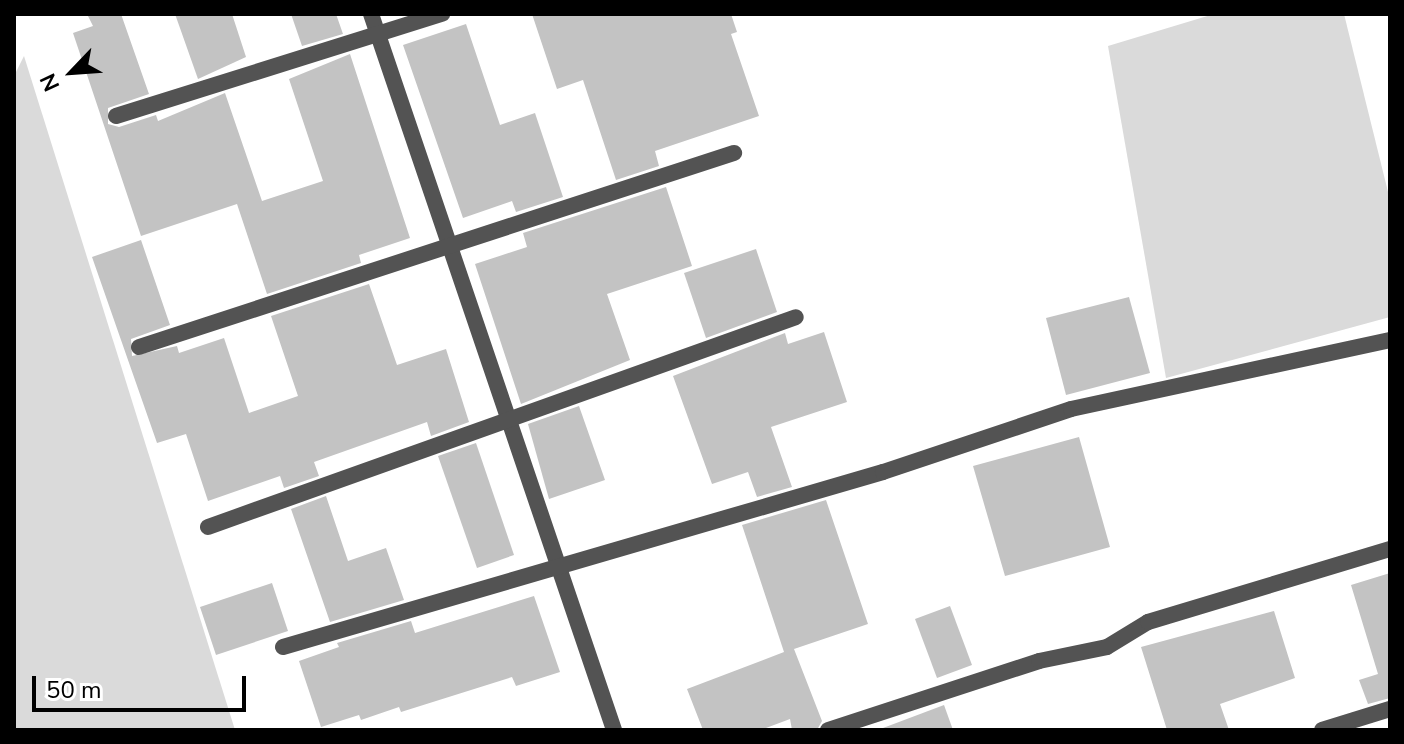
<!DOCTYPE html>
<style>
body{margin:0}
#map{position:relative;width:1404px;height:744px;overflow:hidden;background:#fff;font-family:"Nunito Sans",sans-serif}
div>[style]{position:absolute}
.green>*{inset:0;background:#dadada}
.building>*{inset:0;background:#c3c3c3}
.street>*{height:16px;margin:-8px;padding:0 8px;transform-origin:8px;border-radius:8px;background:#535353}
span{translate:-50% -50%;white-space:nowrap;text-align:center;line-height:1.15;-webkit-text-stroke:6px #fff;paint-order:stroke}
.frame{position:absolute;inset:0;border:16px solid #000;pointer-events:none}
.north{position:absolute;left:32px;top:32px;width:80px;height:80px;-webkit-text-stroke:6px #fff;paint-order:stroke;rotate:245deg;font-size:22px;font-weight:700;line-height:32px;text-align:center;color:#000}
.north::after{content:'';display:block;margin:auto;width:28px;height:36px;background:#000;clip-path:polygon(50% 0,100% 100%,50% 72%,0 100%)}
.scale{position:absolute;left:32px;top:676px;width:214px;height:36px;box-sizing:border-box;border:4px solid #000;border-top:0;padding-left:10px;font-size:24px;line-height:28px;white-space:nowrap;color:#000;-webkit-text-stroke:6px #fff;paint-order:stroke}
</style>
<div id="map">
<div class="green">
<i style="clip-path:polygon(1214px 14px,1344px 14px,1390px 200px,1390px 317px,1166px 378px,1108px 46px)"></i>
<i style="clip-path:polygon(24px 56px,235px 730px,14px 730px,14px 76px)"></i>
</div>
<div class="building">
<i style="clip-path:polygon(87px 14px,121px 14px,149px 94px,108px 108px,108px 124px,119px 127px,156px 115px,158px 121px,225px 93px,262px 201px,323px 181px,289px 79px,350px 54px,410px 238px,359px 255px,361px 263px,267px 294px,237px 204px,141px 236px,73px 33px,93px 26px)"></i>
<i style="clip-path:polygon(175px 14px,232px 14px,246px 57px,198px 79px)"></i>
<i style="clip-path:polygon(291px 14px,336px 14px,343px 34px,302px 46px)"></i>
<i style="clip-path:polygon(532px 14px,731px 14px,737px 32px,731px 34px,759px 116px,655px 151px,659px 166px,616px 180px,583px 80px,557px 89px)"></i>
<i style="clip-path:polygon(466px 24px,500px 125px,535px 113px,563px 197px,516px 212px,512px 201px,463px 218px,403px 45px)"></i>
<i style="clip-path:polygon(666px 187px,692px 266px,607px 294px,630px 360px,521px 404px,475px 264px,527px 247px,523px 233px)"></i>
<i style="clip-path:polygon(141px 240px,170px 325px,131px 339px,132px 356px,177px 346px,179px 353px,224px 338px,249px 413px,298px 396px,271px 316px,369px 284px,397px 365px,446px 349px,469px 422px,431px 436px,427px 422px,314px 462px,319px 476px,284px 488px,280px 476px,208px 501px,186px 434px,157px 443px,92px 257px)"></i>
<i style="clip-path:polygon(756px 249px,777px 312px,706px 338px,684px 273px)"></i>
<i style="clip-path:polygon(1129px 297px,1150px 373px,1066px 395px,1046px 318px)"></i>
<i style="clip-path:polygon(824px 332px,847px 402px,771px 427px,792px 487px,757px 497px,748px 472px,712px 484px,673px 376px,785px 333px,788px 344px)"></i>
<i style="clip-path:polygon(579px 406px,605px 480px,549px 499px,528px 424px)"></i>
<i style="clip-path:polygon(1079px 437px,1110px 547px,1005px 576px,973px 466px)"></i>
<i style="clip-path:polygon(476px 443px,514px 555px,477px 568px,438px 456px)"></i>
<i style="clip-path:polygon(326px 496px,348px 561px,386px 548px,404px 600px,330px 622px,291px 509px)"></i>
<i style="clip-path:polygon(826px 500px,868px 624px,794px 649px,822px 721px,817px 730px,792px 730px,790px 719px,761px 730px,703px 730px,687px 689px,784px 652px,742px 525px)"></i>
<i style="clip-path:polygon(1390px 573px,1390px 698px,1368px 704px,1359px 680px,1378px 674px,1351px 585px)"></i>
<i style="clip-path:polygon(272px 583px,288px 631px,216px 655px,200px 607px)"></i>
<i style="clip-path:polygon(534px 596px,560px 672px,516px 686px,512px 677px,401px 712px,399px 707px,361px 720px,359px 715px,321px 727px,299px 661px,339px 647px,337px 643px,411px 621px,415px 633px)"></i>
<i style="clip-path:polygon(950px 606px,972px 665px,937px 678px,915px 619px)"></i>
<i style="clip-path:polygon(1274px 611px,1295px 678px,1220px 704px,1229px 730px,1167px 730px,1141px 647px)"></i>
<i style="clip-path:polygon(944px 705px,953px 730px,883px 730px,883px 728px)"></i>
</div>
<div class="street">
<i style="left:371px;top:14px;width:756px;rotate:71.25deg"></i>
<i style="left:116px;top:116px;width:342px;rotate:-17.4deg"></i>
<i style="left:139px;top:347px;width:626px;rotate:-18.06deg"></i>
<i style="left:208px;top:527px;width:624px;rotate:-19.65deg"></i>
<i style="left:283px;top:647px;width:625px;rotate:-16.26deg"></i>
<i style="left:883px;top:472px;width:198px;rotate:-18.5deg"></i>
<i style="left:1071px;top:409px;width:326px;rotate:-12.2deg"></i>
<i style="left:828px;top:730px;width:222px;rotate:-18.1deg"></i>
<i style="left:1039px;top:661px;width:69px;rotate:-11.6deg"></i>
<i style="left:1107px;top:647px;width:48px;rotate:-31.4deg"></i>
<i style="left:1148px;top:622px;width:253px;rotate:-16.8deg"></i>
<i style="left:1322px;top:730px;width:71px;rotate:-17.2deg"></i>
</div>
<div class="frame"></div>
<div class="north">N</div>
<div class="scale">50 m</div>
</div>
